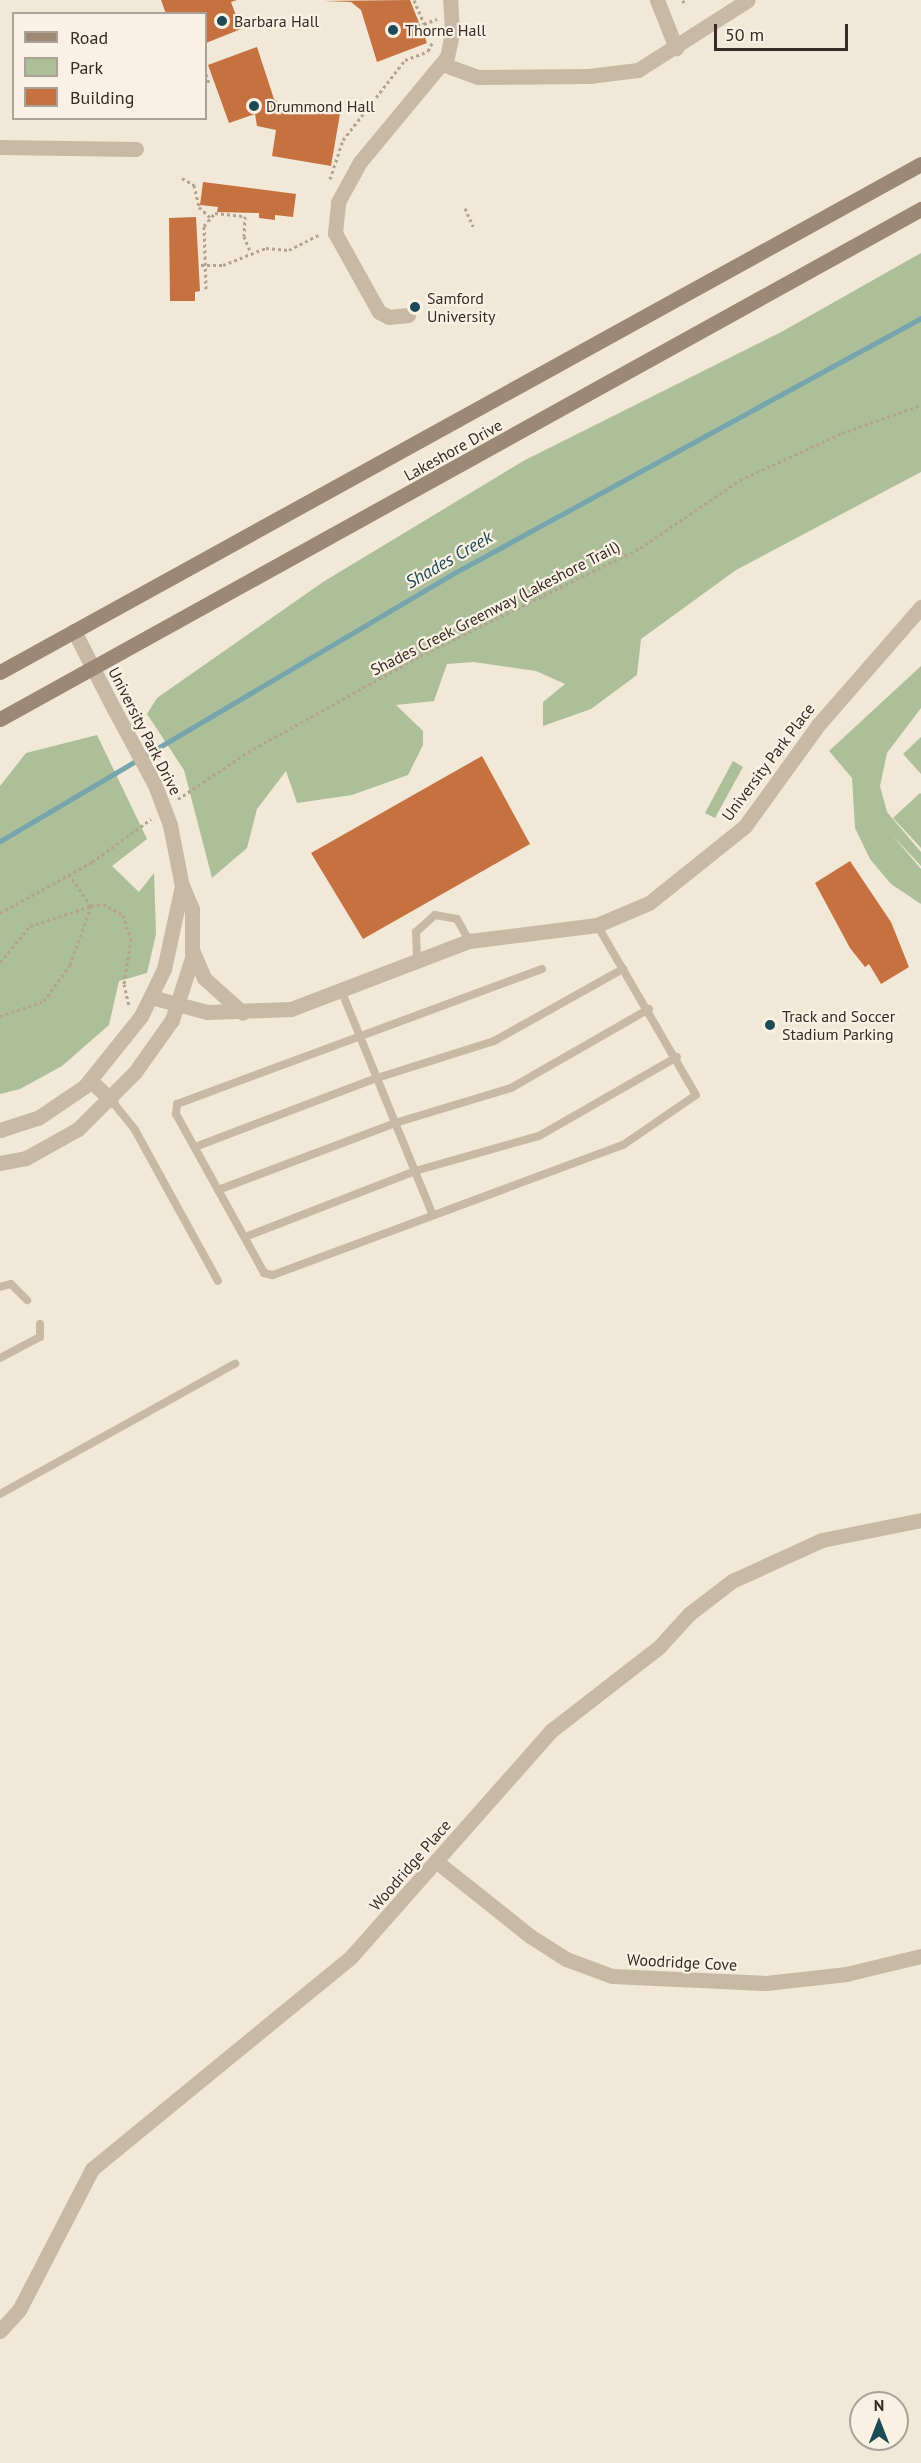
<!DOCTYPE html>
<style>
body{margin:0}
#map{position:relative;width:921px;height:2463px;overflow:hidden;background:#f1e8d7;font-family:"PT Sans",sans-serif}
div>[style]{position:absolute}
.green>*{inset:0;background:#adbf98}
.stream>*{height:5px;margin:-2.5px;padding:0 2.5px;transform-origin:2.5px;border-radius:2.5px;background:#77a5ad}
.building>*{inset:0;background:#c67140}
.path>*{height:3px;margin-top:-1.5px;transform-origin:0;background:repeating-linear-gradient(90deg,#b4a38e 0 3px,transparent 0 6px)}
.service>*{height:8px;margin:-4px;padding:0 4px;transform-origin:4px;border-radius:4px;background:#c8b9a4}
.minor>*{height:15px;margin:-7.5px;padding:0 7.5px;transform-origin:7.5px;border-radius:7.5px;background:#c8b9a4}
.secondary>*{height:15px;margin:-7.5px;padding:0 7.5px;transform-origin:7.5px;border-radius:7.5px;background:#9c8875}
.minor-bridge>*{height:15px;margin:-7.5px;padding:0 7.5px;transform-origin:7.5px;border-radius:7.5px;background:#c8b9a4}
.dots>*{width:16px;height:16px;translate:-50% -50%;box-sizing:border-box;border:3px solid #f9f1e3;border-radius:50%}
span{translate:-50% -50%;white-space:nowrap;text-align:center;line-height:1.15;-webkit-text-stroke:4.5px #f9f1e3;paint-order:stroke}
.poi-label{font-size:16px;color:#342c25}
.left{translate:0 -50%;text-align:left}
.street-label{font-size:16px;color:#342c25}
.water-label{font-size:18px;color:#1c4a55;font-style:italic}
.legend{position:absolute;left:12px;top:12px;width:195px;height:108px;box-sizing:border-box;background:#f9f1e3;border:2px solid #aaa297;margin:0;padding:8px 10px;list-style:none;font-size:18px;color:#342c25}
.legend li{display:flex;align-items:center;gap:12px;height:30px}
.legend b{width:30px;border:2px solid #aaa297}
.north{position:absolute;left:849px;top:2391px;width:60px;height:60px;box-sizing:border-box;background:#f9f1e3;border:2px solid #aaa297;border-radius:50%;rotate:0deg;font-size:16px;font-weight:700;line-height:24px;text-align:center;color:#342c25}
.north::after{content:'';display:block;margin:auto;width:21px;height:27px;background:#1c4a55;clip-path:polygon(50% 0,100% 100%,50% 72%,0 100%)}
.scale{position:absolute;left:714px;top:24px;width:134px;height:27px;box-sizing:border-box;border:3px solid #342c25;border-top:0;padding-left:8px;font-size:18px;line-height:21px;white-space:nowrap;color:#342c25;-webkit-text-stroke:4px #f9f1e3;paint-order:stroke}
</style>
<div id="map">
<div class="green">
<i style="clip-path:polygon(921px 253px,921px 472px,736px 570px,641px 639px,637px 675px,591px 709px,543px 726px,543px 702px,565px 684px,536px 671px,474px 662px,447px 664px,434px 701px,396px 705px,423px 731px,423px 745px,408px 775px,352px 795px,297px 803px,286px 771px,257px 809px,247px 848px,212px 878px,184px 770px,147px 714px,157px 698px,323px 582px,525px 460px,783px 331px)"></i>
<i style="clip-path:polygon(921px 666px,921px 708px,887px 753px,880px 786px,887px 812px,921px 852px,921px 866px,892px 835px,921px 869px,921px 904px,891px 884px,870px 859px,855px 828px,852px 778px,829px 751px)"></i>
<i style="clip-path:polygon(97px 735px,147px 839px,112px 866px,139px 892px,154px 873px,156px 934px,147px 973px,119px 981px,109px 1025px,62px 1066px,20px 1089px,0 1094px,0 786px,26px 753px)"></i>
<i style="clip-path:polygon(921px 737px,921px 774px,903px 754px)"></i>
<i style="clip-path:polygon(733px 761px,743px 767px,715px 818px,705px 813px)"></i>
<i style="clip-path:polygon(920px 793px,921px 794px,921px 848px,893px 818px)"></i>
</div>
<div class="stream">
<i style="left:0;top:841px;width:529px;rotate:-30.54deg"></i>
<i style="left:456px;top:572px;width:530px;rotate:-28.64deg"></i>
</div>
<div class="building">
<i style="clip-path:polygon(161px 0,237px 0,231px 2px,241px 29px,206px 43px,206px 14px,166px 14px)"></i>
<i style="clip-path:polygon(410px 0,427px 43px,377px 62px,361px 10px,351px 2px,323px 1px)"></i>
<i style="clip-path:polygon(257px 47px,274px 99px,285px 107px,340px 114px,331px 166px,272px 156px,276px 130px,257px 126px,255px 114px,229px 123px,208px 65px)"></i>
<i style="clip-path:polygon(203px 182px,296px 194px,293px 217px,275px 215px,275px 220px,259px 218px,259px 213px,217px 212px,218px 207px,200px 205px)"></i>
<i style="clip-path:polygon(196px 217px,200px 291px,195px 292px,195px 301px,170px 301px,169px 218px)"></i>
<i style="clip-path:polygon(482px 756px,530px 844px,363px 939px,311px 853px)"></i>
<i style="clip-path:polygon(850px 861px,891px 922px,909px 967px,881px 984px,869px 964px,865px 967px,850px 948px,815px 883px)"></i>
</div>
<div class="path">
<i style="left:414px;top:0;width:26px;rotate:67deg"></i>
<i style="left:424px;top:24px;width:14px;rotate:-21deg"></i>
<i style="left:683px;top:0;width:4px;rotate:76deg"></i>
<i style="left:206px;top:74px;width:9px;rotate:72deg"></i>
<i style="left:182px;top:178px;width:14px;rotate:30deg"></i>
<i style="left:194px;top:185px;width:23px;rotate:77deg"></i>
<i style="left:199px;top:207px;width:16px;rotate:43deg"></i>
<i style="left:330px;top:179px;width:41px;rotate:-71.6deg"></i>
<i style="left:343px;top:140px;width:101px;rotate:-52.2deg"></i>
<i style="left:405px;top:60px;width:25px;rotate:-21deg"></i>
<i style="left:428px;top:51px;width:9px;rotate:-63deg"></i>
<i style="left:465px;top:208px;width:20px;rotate:66deg"></i>
<i style="left:201px;top:265px;width:22px"></i>
<i style="left:223px;top:265px;width:46px;rotate:-21.6deg"></i>
<i style="left:266px;top:248px;width:23px;rotate:5deg"></i>
<i style="left:289px;top:250px;width:35px;rotate:-27deg"></i>
<i style="left:206px;top:289px;width:63px;rotate:-91.8deg"></i>
<i style="left:204px;top:226px;width:17px;rotate:-50deg"></i>
<i style="left:215px;top:213px;width:30px;rotate:6deg"></i>
<i style="left:245px;top:216px;width:20px;rotate:93deg"></i>
<i style="left:244px;top:236px;width:18px;rotate:68deg"></i>
<i style="left:178px;top:799px;width:84px;rotate:-33.9deg"></i>
<i style="left:248px;top:752px;width:197px;rotate:-29.2deg"></i>
<i style="left:420px;top:656px;width:245px;rotate:-26.1deg"></i>
<i style="left:640px;top:548px;width:121px;rotate:-34.2deg"></i>
<i style="left:740px;top:480px;width:112px;rotate:-24.7deg"></i>
<i style="left:842px;top:433px;width:84px;rotate:-19.5deg"></i>
<i style="left:0;top:913px;width:105px;rotate:-29deg"></i>
<i style="left:92px;top:862px;width:73px;rotate:-36.1deg"></i>
<i style="left:0;top:962px;width:47px;rotate:-50.2deg"></i>
<i style="left:30px;top:926px;width:64px;rotate:-18.2deg"></i>
<i style="left:91px;top:906px;width:38px;rotate:-125deg"></i>
<i style="left:0;top:1016px;width:46px;rotate:-18.8deg"></i>
<i style="left:44px;top:1001px;width:44px;rotate:-54.2deg"></i>
<i style="left:70px;top:965px;width:63px;rotate:-70.4deg"></i>
<i style="left:91px;top:906px;width:12px;rotate:-9deg"></i>
<i style="left:103px;top:904px;width:23px;rotate:29deg"></i>
<i style="left:123px;top:915px;width:25px;rotate:72deg"></i>
<i style="left:131px;top:939px;width:46px;rotate:98.8deg"></i>
<i style="left:124px;top:984px;width:23px;rotate:77deg"></i>
</div>
<div class="service">
<i style="left:417px;top:959px;width:27px;rotate:-92deg"></i>
<i style="left:416px;top:932px;width:25px;rotate:-42deg"></i>
<i style="left:435px;top:915px;width:22px;rotate:10deg"></i>
<i style="left:457px;top:919px;width:25px;rotate:61deg"></i>
<i style="left:542px;top:969px;width:389px;rotate:159.7deg"></i>
<i style="left:177px;top:1104px;width:10px;rotate:96deg"></i>
<i style="left:176px;top:1114px;width:182px;rotate:61deg"></i>
<i style="left:264px;top:1273px;width:9px;rotate:13deg"></i>
<i style="left:273px;top:1275px;width:373px;rotate:-20.4deg"></i>
<i style="left:623px;top:1145px;width:88px;rotate:-34.4deg"></i>
<i style="left:696px;top:1095px;width:197px;rotate:-120.2deg"></i>
<i style="left:341px;top:990px;width:243px;rotate:67.8deg"></i>
<i style="left:111px;top:1100px;width:38px;rotate:51deg"></i>
<i style="left:135px;top:1130px;width:172px;rotate:61.2deg"></i>
<i style="left:195px;top:1147px;width:195px;rotate:-20.8deg"></i>
<i style="left:377px;top:1078px;width:123px;rotate:-17.5deg"></i>
<i style="left:494px;top:1041px;width:148px;rotate:-29.2deg"></i>
<i style="left:218px;top:1190px;width:189px;rotate:-20.7deg"></i>
<i style="left:395px;top:1123px;width:121px;rotate:-16.8deg"></i>
<i style="left:511px;top:1088px;width:159px;rotate:-29.8deg"></i>
<i style="left:245px;top:1237px;width:182px;rotate:-21.2deg"></i>
<i style="left:415px;top:1171px;width:129px;rotate:-15.8deg"></i>
<i style="left:539px;top:1136px;width:159px;rotate:-29.8deg"></i>
<i style="left:0;top:1287px;width:11px;rotate:-15deg"></i>
<i style="left:11px;top:1284px;width:23px;rotate:45deg"></i>
<i style="left:0;top:1358px;width:45px;rotate:-27.7deg"></i>
<i style="left:40px;top:1337px;width:13px;rotate:-90deg"></i>
<i style="left:0;top:1494px;width:269px;rotate:-29deg"></i>
</div>
<div class="minor">
<i style="left:657px;top:0;width:52px;rotate:68.4deg"></i>
<i style="left:442px;top:64px;width:38px;rotate:20deg"></i>
<i style="left:478px;top:77px;width:111px;rotate:-0.5deg"></i>
<i style="left:589px;top:76px;width:49px;rotate:-7deg"></i>
<i style="left:638px;top:70px;width:130px;rotate:-32.5deg"></i>
<i style="left:0;top:147px;width:136px;rotate:0.8deg"></i>
<i style="left:408px;top:315px;width:19px;rotate:174deg"></i>
<i style="left:389px;top:317px;width:11px;rotate:-153deg"></i>
<i style="left:379px;top:312px;width:90px;rotate:-119.1deg"></i>
<i style="left:335px;top:233px;width:31px;rotate:-84deg"></i>
<i style="left:338px;top:202px;width:46px;rotate:-61.2deg"></i>
<i style="left:360px;top:162px;width:136px;rotate:-50.4deg"></i>
<i style="left:447px;top:57px;width:25px;rotate:-78deg"></i>
<i style="left:452px;top:33px;width:33px;rotate:-93deg"></i>
<i style="left:74px;top:631px;width:88px;rotate:62.9deg"></i>
<i style="left:193px;top:952px;width:28px;rotate:67deg"></i>
<i style="left:204px;top:978px;width:52px;rotate:41.9deg"></i>
<i style="left:151px;top:997px;width:58px;rotate:15deg"></i>
<i style="left:207px;top:1012px;width:84px;rotate:-2deg"></i>
<i style="left:291px;top:1009px;width:191px;rotate:-20.9deg"></i>
<i style="left:469px;top:941px;width:129px;rotate:-7.1deg"></i>
<i style="left:597px;top:925px;width:56px;rotate:-22.9deg"></i>
<i style="left:649px;top:903px;width:123px;rotate:-38.7deg"></i>
<i style="left:745px;top:826px;width:125px;rotate:-54.1deg"></i>
<i style="left:818px;top:725px;width:157px;rotate:-48.9deg"></i>
<i style="left:90px;top:1080px;width:29px;rotate:44deg"></i>
<i style="left:0;top:1130px;width:40px;rotate:-18deg"></i>
<i style="left:38px;top:1118px;width:57px;rotate:-34.2deg"></i>
<i style="left:85px;top:1086px;width:90px;rotate:-51.3deg"></i>
<i style="left:141px;top:1016px;width:52px;rotate:-63.9deg"></i>
<i style="left:164px;top:969px;width:85px;rotate:-77.8deg"></i>
<i style="left:0;top:1163px;width:26px;rotate:-11deg"></i>
<i style="left:26px;top:1158px;width:60px;rotate:-29.1deg"></i>
<i style="left:78px;top:1129px;width:81px;rotate:-45deg"></i>
<i style="left:135px;top:1072px;width:64px;rotate:-54.6deg"></i>
<i style="left:172px;top:1020px;width:65px;rotate:-72.1deg"></i>
<i style="left:192px;top:958px;width:49px;rotate:-90deg"></i>
<i style="left:192px;top:909px;width:25px;rotate:-113deg"></i>
<i style="left:437px;top:1862px;width:119px;rotate:38.5deg"></i>
<i style="left:530px;top:1936px;width:43px;rotate:32.6deg"></i>
<i style="left:566px;top:1959px;width:49px;rotate:20.3deg"></i>
<i style="left:612px;top:1976px;width:154px;rotate:2.6deg"></i>
<i style="left:766px;top:1983px;width:81px;rotate:-6.4deg"></i>
<i style="left:846px;top:1974px;width:77px;rotate:-13.5deg"></i>
<i style="left:0;top:2331px;width:28px;rotate:-48deg"></i>
<i style="left:19px;top:2310px;width:159px;rotate:-62.6deg"></i>
<i style="left:92px;top:2169px;width:333px;rotate:-39.3deg"></i>
<i style="left:350px;top:1958px;width:305px;rotate:-48.5deg"></i>
<i style="left:552px;top:1730px;width:135px;rotate:-37.8deg"></i>
<i style="left:659px;top:1647px;width:45px;rotate:-47.7deg"></i>
<i style="left:689px;top:1614px;width:54px;rotate:-37.5deg"></i>
<i style="left:732px;top:1581px;width:99px;rotate:-24.5deg"></i>
<i style="left:822px;top:1540px;width:101px;rotate:-11.4deg"></i>
</div>
<div class="secondary">
<i style="left:0;top:672px;width:1052px;rotate:-28.88deg"></i>
<i style="left:0;top:719px;width:1053px;rotate:-28.98deg"></i>
</div>
<div class="minor-bridge">
<i style="left:114px;top:709px;width:86px;rotate:61.7deg"></i>
<i style="left:155px;top:785px;width:43px;rotate:69.4deg"></i>
<i style="left:170px;top:825px;width:62px;rotate:78.9deg"></i>
</div>
<div class="dots">
<i style="left:222px;top:21px;background:#1c4a55"></i>
<i style="left:393px;top:30px;background:#1c4a55"></i>
<i style="left:254px;top:106px;background:#1c4a55"></i>
<i style="left:415px;top:307px;background:#1c4a55"></i>
<i style="left:770px;top:1025px;background:#1c4a55"></i>
</div>
<div class="poi-label">
<span class="left" style="left:234px;top:21px">Barbara Hall</span>
<span class="left" style="left:405px;top:30px">Thorne Hall</span>
<span class="left" style="left:266px;top:106px">Drummond Hall</span>
<span class="left" style="left:427px;top:307px">Samford<br>University</span>
<span class="left" style="left:782px;top:1025px">Track and Soccer<br>Stadium Parking</span>
</div>
<div class="street-label">
<span style="left:453px;top:450px;rotate:-29deg">Lakeshore Drive</span>
<span style="left:495px;top:608px;rotate:-27deg">Shades Creek Greenway (Lakeshore Trail)</span>
<span style="left:145px;top:731px;rotate:63deg">University Park Drive</span>
<span style="left:768px;top:762px;rotate:-53deg">University Park Place</span>
<span style="left:410px;top:1865px;rotate:-49deg">Woodridge Place</span>
<span style="left:682px;top:1962px;rotate:3deg">Woodridge Cove</span>
</div>
<div class="water-label">
<span style="left:449px;top:560px;rotate:-30deg">Shades Creek</span>
</div>
<ul class="legend">
<li><b style="height:8px;background:#9c8875"></b>Road</li>
<li><b style="height:16px;background:#adbf98"></b>Park</li>
<li><b style="height:16px;background:#c67140"></b>Building</li>
</ul>
<div class="north">N</div>
<div class="scale">50 m</div>
</div>
